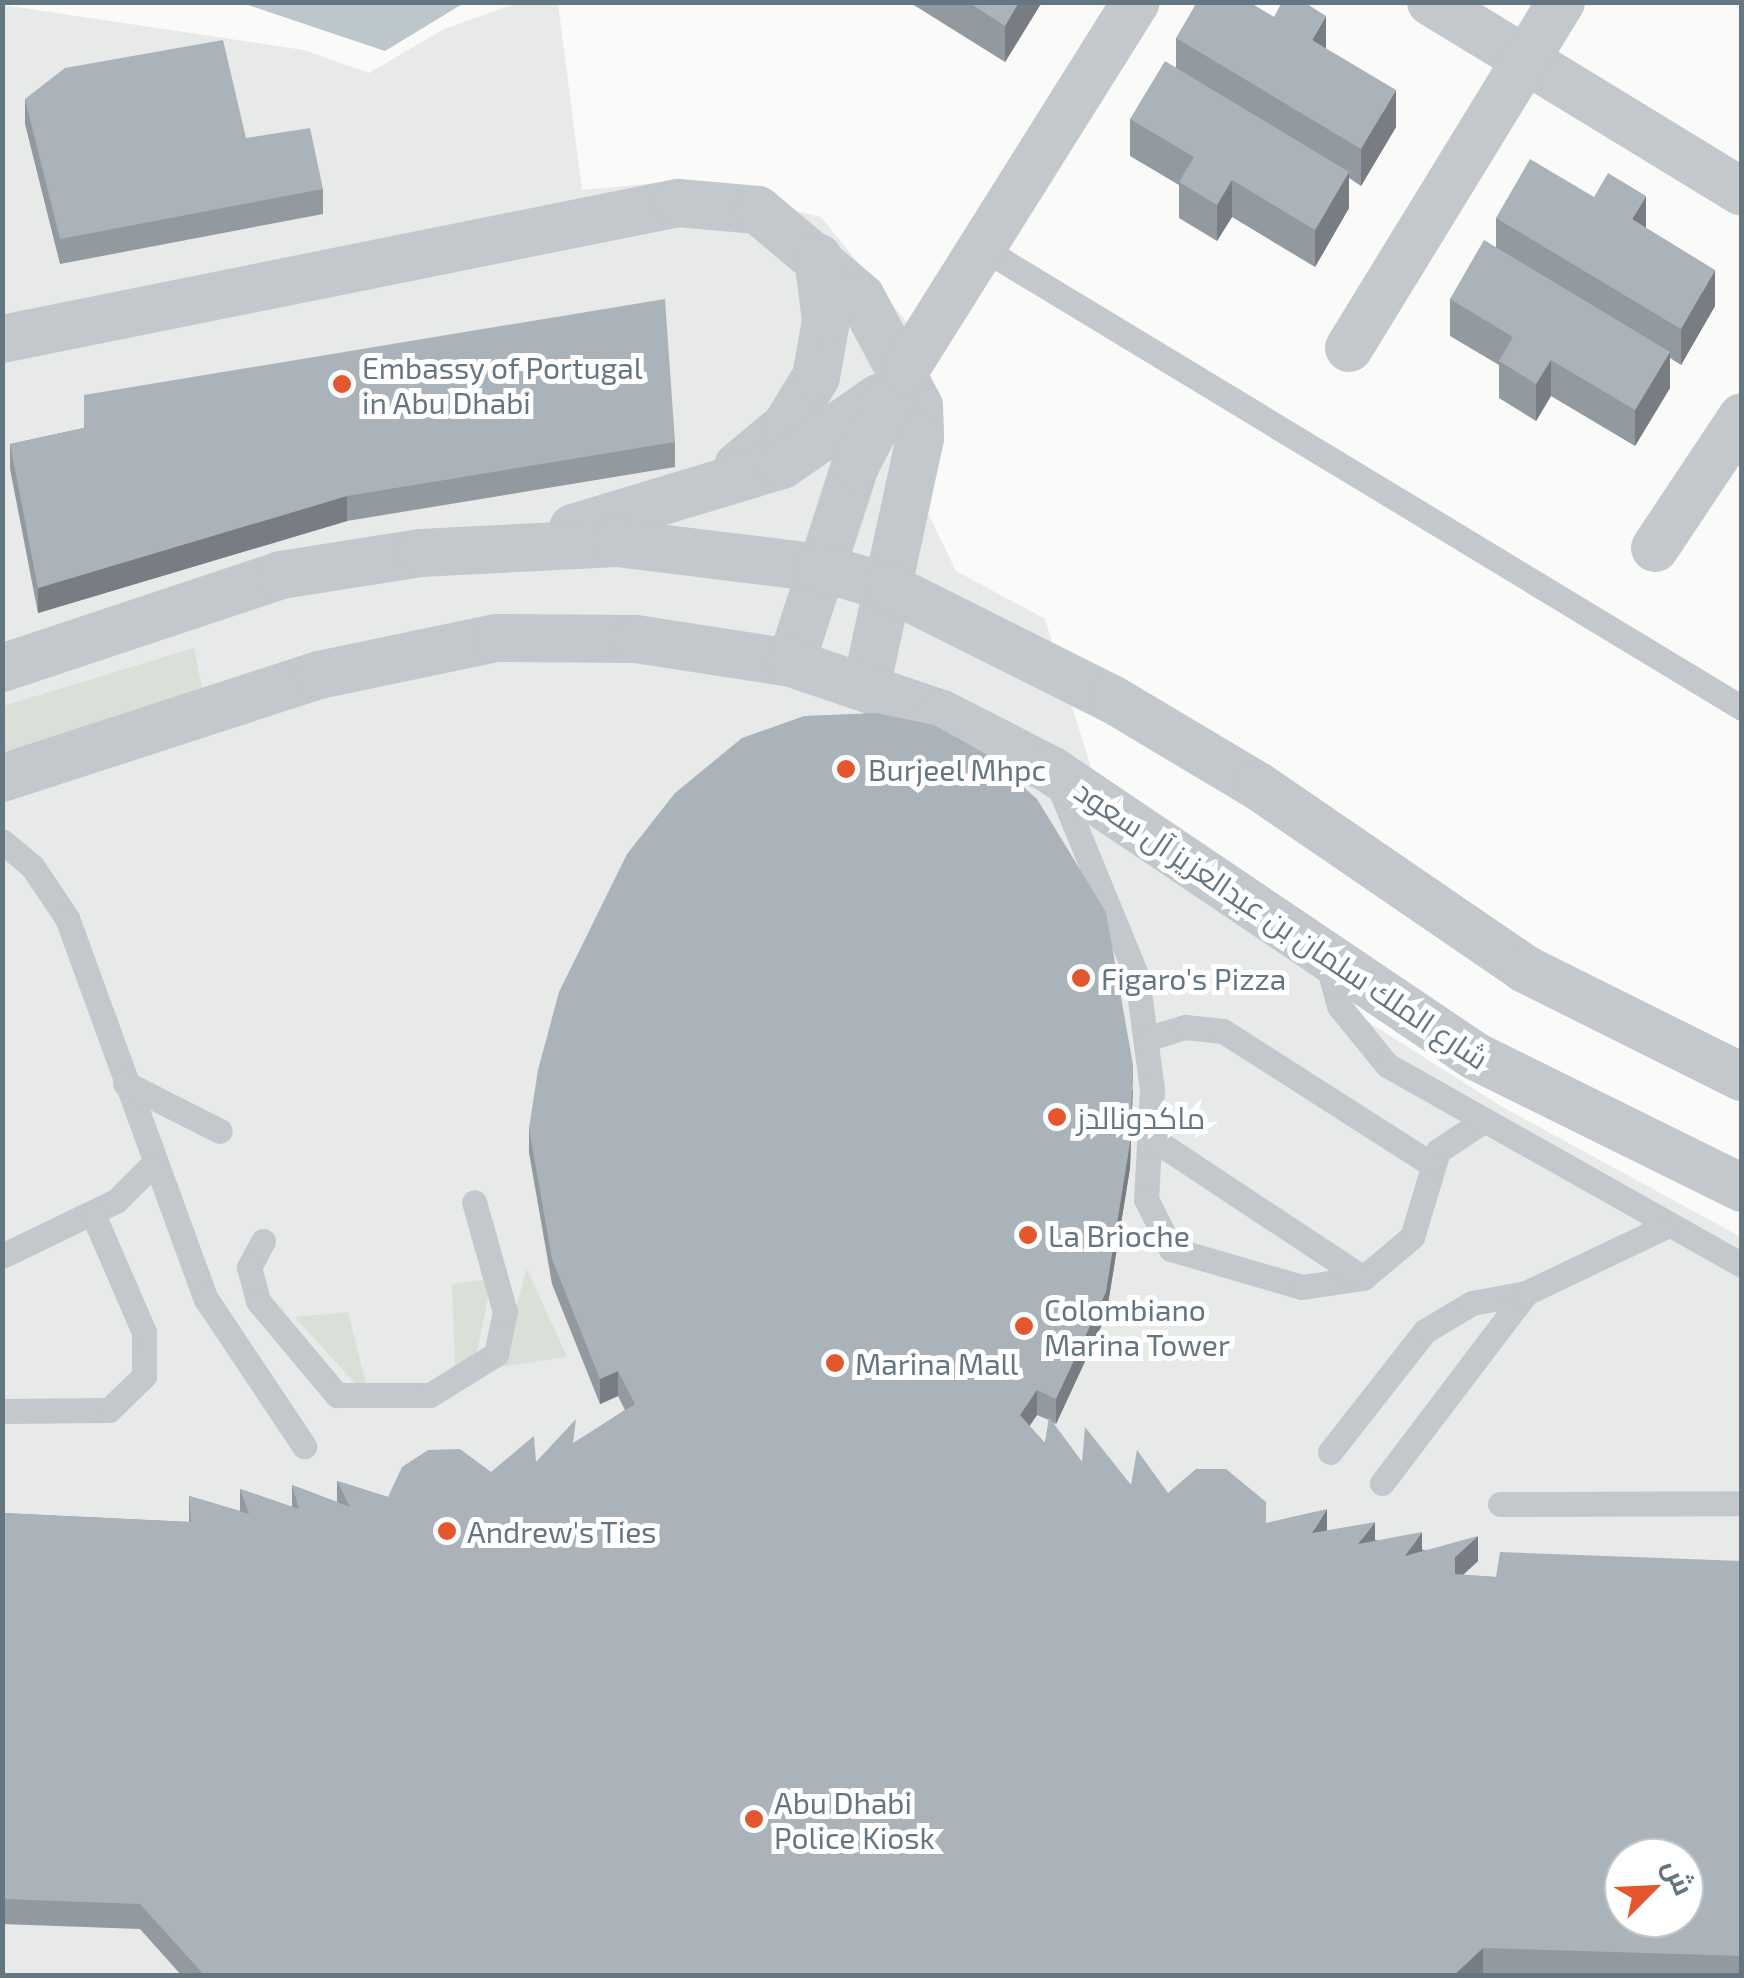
<!DOCTYPE html>
<meta charset="utf-8">
<style>
body{margin:0}
#map{position:relative;width:1744px;height:1978px;overflow:hidden;background:#fafaf8;font-family:"Exo 2",Cairo,sans-serif}
div>[style]{position:absolute}
.built>*{inset:0;background:#e8e9e9}
.green>*{inset:0;background:#dadfd7}
.water>*{inset:0;background:#bbc7cb}
.lane>*{height:25px;margin:-12.5px;padding:0 12.5px;transform-origin:12.5px;border-radius:12.5px;background:#c3c8cc}
.street>*{height:48px;margin:-24px;padding:0 24px;transform-origin:24px;border-radius:24px;background:#c3c8cc}
.wall>*{inset:0;background:#929a9f}
.shaded-wall>*{inset:0;background:#777d82}
.building>*{inset:0;background:#aab3b9}
.dots>*{width:28px;height:28px;translate:-50% -50%;box-sizing:border-box;border:5px solid #fff;border-radius:50%}
span{translate:-50% -50%;white-space:nowrap;text-align:center;line-height:1.15;-webkit-text-stroke:10px #fff;paint-order:stroke}
.poi-label{font-size:30px;color:#657683}
.left{translate:0 -50%;text-align:left}
.street-label{font-size:30px;color:#657683}
.frame{position:absolute;inset:0;border:5px solid #657683;pointer-events:none}
.north{position:absolute;left:1604px;top:1838px;width:100px;height:100px;box-sizing:border-box;background:#fff;border:2px solid #c1c8cd;border-radius:50%;rotate:66deg;font-size:28px;font-weight:700;line-height:40px;text-align:center;color:#657683}
.north::after{content:'';display:block;margin:auto;width:35px;height:45px;background:#e4572e;clip-path:polygon(50% 0,100% 100%,50% 72%,0 100%)}
</style>
<div id="map">
<div class="built">
<i style="clip-path:polygon(evenodd,517px 3px,558px 3px,582px 190px,676px 181px,821px 217px,913px 330px,924px 505px,956px 571px,1045px 619px,1106px 816px,1284px 941px,1370px 1023px,1499px 1105px,1741px 1237px,1741px 1975px,3px 1976px,3px 5px,304px 50px,369px 73px,444px 29px,517px 3px,1624px 1858px,1684px 1858px,1684px 1918px,1624px 1918px,1624px 1858px)"></i>
</div>
<div class="green">
<i style="clip-path:polygon(194px 648px,203px 693px,3px 752px,3px 706px)"></i>
<i style="clip-path:polygon(527px 1269px,567px 1357px,499px 1367px)"></i>
<i style="clip-path:polygon(492px 1279px,474px 1366px,455px 1366px,452px 1284px)"></i>
<i style="clip-path:polygon(348px 1312px,370px 1400px,295px 1317px)"></i>
</div>
<div class="water">
<i style="clip-path:polygon(242px 3px,464px 3px,385px 51px)"></i>
</div>
<div class="lane">
<i style="left:987px;top:251px;width:883px;rotate:31.19deg"></i>
<i style="left:1058px;top:784px;width:209px;rotate:67.7deg"></i>
<i style="left:1137px;top:977px;width:113px;rotate:82.4deg"></i>
<i style="left:1152px;top:1089px;width:110px;rotate:93.1deg"></i>
<i style="left:1146px;top:1199px;width:56px;rotate:63.4deg"></i>
<i style="left:1171px;top:1249px;width:136px;rotate:16.2deg"></i>
<i style="left:1302px;top:1287px;width:62px;rotate:-8.4deg"></i>
<i style="left:1363px;top:1278px;width:64px;rotate:-39.9deg"></i>
<i style="left:1412px;top:1237px;width:90px;rotate:-73.2deg"></i>
<i style="left:1438px;top:1151px;width:50px;rotate:-33.7deg"></i>
<i style="left:2px;top:841px;width:39px;rotate:40deg"></i>
<i style="left:32px;top:866px;width:63px;rotate:56.1deg"></i>
<i style="left:67px;top:918px;width:406px;rotate:70deg"></i>
<i style="left:206px;top:1299px;width:177px;rotate:56.3deg"></i>
<i style="left:1326px;top:958px;width:50px;rotate:74.8deg"></i>
<i style="left:1339px;top:1006px;width:76px;rotate:50.9deg"></i>
<i style="left:1387px;top:1065px;width:407px;rotate:29.4deg"></i>
<i style="left:1149px;top:1038px;width:38px;rotate:-17deg"></i>
<i style="left:1185px;top:1027px;width:38px;rotate:6deg"></i>
<i style="left:1223px;top:1031px;width:247px;rotate:32.6deg"></i>
<i style="left:125px;top:1083px;width:106px;rotate:26.8deg"></i>
<i style="left:1150px;top:1137px;width:255px;rotate:33.5deg"></i>
<i style="left:263px;top:1241px;width:30px;rotate:118deg"></i>
<i style="left:249px;top:1267px;width:35px;rotate:75deg"></i>
<i style="left:258px;top:1301px;width:123px;rotate:50deg"></i>
<i style="left:337px;top:1395px;width:93px"></i>
<i style="left:430px;top:1395px;width:78px;rotate:-31.8deg"></i>
<i style="left:496px;top:1354px;width:43px;rotate:-77.9deg"></i>
<i style="left:505px;top:1312px;width:114px;rotate:-105.7deg"></i>
<i style="left:2px;top:1256px;width:127px;rotate:-25.8deg"></i>
<i style="left:116px;top:1201px;width:52px;rotate:-45deg"></i>
<i style="left:2px;top:1411px;width:107px;rotate:-0.5deg"></i>
<i style="left:109px;top:1410px;width:49px;rotate:-44.2deg"></i>
<i style="left:144px;top:1376px;width:44px;rotate:-90deg"></i>
<i style="left:144px;top:1332px;width:129px;rotate:-113.4deg"></i>
<i style="left:1330px;top:1452px;width:154px;rotate:-51.9deg"></i>
<i style="left:1425px;top:1331px;width:55px;rotate:-30.8deg"></i>
<i style="left:1472px;top:1303px;width:55px;rotate:-10.5deg"></i>
<i style="left:1382px;top:1483px;width:238px;rotate:-52.8deg"></i>
<i style="left:1526px;top:1293px;width:151px;rotate:-25.5deg"></i>
<i style="left:1500px;top:1504px;width:242px;rotate:-0.2deg"></i>
</div>
<div class="street">
<i style="left:1431px;top:2px;width:364px;rotate:31.4deg"></i>
<i style="left:2px;top:339px;width:690px;rotate:-11.38deg"></i>
<i style="left:678px;top:203px;width:80px;rotate:5deg"></i>
<i style="left:758px;top:210px;width:135px;rotate:40.2deg"></i>
<i style="left:861px;top:297px;width:123px;rotate:62deg"></i>
<i style="left:919px;top:406px;width:32px;rotate:88deg"></i>
<i style="left:920px;top:438px;width:252px;rotate:102.2deg"></i>
<i style="left:1349px;top:348px;width:406px;rotate:-58.5deg"></i>
<i style="left:738px;top:466px;width:62px;rotate:-39.8deg"></i>
<i style="left:786px;top:426px;width:57px;rotate:-58.5deg"></i>
<i style="left:816px;top:377px;width:57px;rotate:-79.9deg"></i>
<i style="left:826px;top:321px;width:64px;rotate:-97.1deg"></i>
<i style="left:573px;top:528px;width:218px;rotate:-16.8deg"></i>
<i style="left:782px;top:465px;width:119px;rotate:-34.8deg"></i>
<i style="left:1655px;top:548px;width:157px;rotate:-56.4deg"></i>
<i style="left:791px;top:663px;width:207px;rotate:-72deg"></i>
<i style="left:855px;top:466px;width:108px;rotate:-62.5deg"></i>
<i style="left:905px;top:370px;width:434px;rotate:-57.9deg"></i>
<i style="left:2px;top:668px;width:294px;rotate:-18.4deg"></i>
<i style="left:281px;top:575px;width:141px;rotate:-9deg"></i>
<i style="left:420px;top:553px;width:197px;rotate:-2.9deg"></i>
<i style="left:617px;top:543px;width:205px;rotate:7deg"></i>
<i style="left:820px;top:568px;width:71px;rotate:15.6deg"></i>
<i style="left:888px;top:587px;width:250px;rotate:26.6deg"></i>
<i style="left:1112px;top:699px;width:170px;rotate:30.8deg"></i>
<i style="left:1258px;top:786px;width:324px;rotate:34.4deg"></i>
<i style="left:1525px;top:969px;width:242px;rotate:26.5deg"></i>
<i style="left:2px;top:778px;width:333px;rotate:-18deg"></i>
<i style="left:319px;top:675px;width:181px;rotate:-11.8deg"></i>
<i style="left:496px;top:638px;width:140px;rotate:0.4deg"></i>
<i style="left:636px;top:639px;width:157px;rotate:8.8deg"></i>
<i style="left:791px;top:663px;width:159px;rotate:18.7deg"></i>
<i style="left:942px;top:714px;width:123px;rotate:27.2deg"></i>
<i style="left:1051px;top:770px;width:511px;rotate:34deg"></i>
<i style="left:1475px;top:1056px;width:298px;rotate:26.3deg"></i>
</div>
<div class="wall">
<i style="clip-path:polygon(909px 2px,1042px 2px,1005px 62px)"></i>
<i style="clip-path:polygon(1176px 38px,1326px 49px,1396px 127px,1361px 186px,1349px 178px,1349px 208px,1315px 267px,1232px 217px,1217px 241px,1179px 218px,1179px 185px,1130px 156px,1130px 119px,1176px 67px)"></i>
<i style="clip-path:polygon(25px 99px,246px 138px,323px 189px,323px 214px,60px 264px,25px 124px)"></i>
<i style="clip-path:polygon(1594px 197px,1646px 228px,1715px 306px,1681px 365px,1670px 358px,1670px 388px,1635px 446px,1551px 396px,1536px 421px,1499px 398px,1499px 365px,1450px 336px,1450px 299px,1496px 247px,1496px 218px)"></i>
<i style="clip-path:polygon(84px 428px,675px 442px,675px 467px,347px 521px,38px 613px,10px 469px,10px 444px)"></i>
<i style="clip-path:polygon(evenodd,1133px 1090px,1130px 1168px,1106px 1316px,1056px 1424px,1052px 1422px,1082px 1462px,1131px 1485px,1168px 1493px,1266px 1523px,1327px 1530px,1478px 1561px,1463px 1575px,1496px 1577px,1742px 1561px,1742px 1976px,1576px 1976px,1483px 1973px,1480px 1976px,182px 1976px,140px 1929px,2px 1924px,2px 1513px,189px 1522px,189px 1496px,240px 1511px,240px 1489px,292px 1507px,292px 1485px,337px 1502px,337px 1481px,388px 1497px,536px 1462px,576px 1442px,625px 1410px,618px 1396px,600px 1404px,552px 1284px,529px 1153px,529px 1128px,1133px 1090px,1037px 1415px,1049px 1420px,1045px 1443px,1029px 1426px,1037px 1415px)"></i>
</div>
<div class="shaded-wall">
<i style="clip-path:polygon(1019px 2px,1042px 2px,1005px 62px,1005px 26px)"></i>
<i style="clip-path:polygon(1326px 16px,1326px 52px,1312px 40px)"></i>
<i style="clip-path:polygon(1396px 90px,1396px 127px,1361px 186px,1361px 149px)"></i>
<i style="clip-path:polygon(1349px 172px,1349px 208px,1315px 267px,1315px 230px)"></i>
<i style="clip-path:polygon(1232px 180px,1232px 217px,1217px 241px,1217px 205px)"></i>
<i style="clip-path:polygon(1646px 196px,1646px 232px,1632px 219px)"></i>
<i style="clip-path:polygon(1715px 270px,1715px 306px,1681px 365px,1681px 329px)"></i>
<i style="clip-path:polygon(1670px 352px,1670px 388px,1635px 446px,1635px 410px)"></i>
<i style="clip-path:polygon(1551px 360px,1551px 396px,1536px 421px,1536px 384px)"></i>
<i style="clip-path:polygon(347px 496px,347px 521px,38px 613px,38px 588px)"></i>
<i style="clip-path:polygon(1133px 1065px,1130px 1168px,1106px 1316px,1056px 1424px,1056px 1399px)"></i>
<i style="clip-path:polygon(618px 1371px,618px 1396px,600px 1404px,600px 1379px)"></i>
<i style="clip-path:polygon(1037px 1390px,1037px 1415px,1020px 1440px,1020px 1415px)"></i>
<i style="clip-path:polygon(1327px 1509px,1327px 1534px,1312px 1533px)"></i>
<i style="clip-path:polygon(1375px 1522px,1375px 1547px,1358px 1544px)"></i>
<i style="clip-path:polygon(1422px 1532px,1422px 1557px,1405px 1556px)"></i>
<i style="clip-path:polygon(1478px 1536px,1478px 1561px,1455px 1582px,1455px 1557px)"></i>
<i style="clip-path:polygon(1483px 1948px,1483px 1973px,1480px 1976px,1453px 1976px)"></i>
</div>
<div class="building">
<i style="clip-path:polygon(968px 2px,1019px 2px,1005px 26px)"></i>
<i style="clip-path:polygon(1197px 2px,1249px 2px,1274px 17px,1282px 2px,1304px 2px,1326px 16px,1312px 40px,1396px 90px,1361px 149px,1176px 38px)"></i>
<i style="clip-path:polygon(223px 40px,246px 138px,310px 128px,323px 189px,60px 239px,25px 99px,65px 68px)"></i>
<i style="clip-path:polygon(1165px 61px,1349px 172px,1315px 230px,1232px 180px,1217px 205px,1179px 182px,1194px 157px,1130px 119px)"></i>
<i style="clip-path:polygon(1530px 159px,1594px 197px,1608px 173px,1646px 196px,1632px 219px,1715px 270px,1681px 329px,1496px 218px)"></i>
<i style="clip-path:polygon(1484px 240px,1670px 352px,1635px 410px,1551px 360px,1536px 384px,1499px 361px,1513px 337px,1450px 299px)"></i>
<i style="clip-path:polygon(665px 299px,675px 442px,347px 496px,38px 588px,10px 444px,84px 428px,84px 395px)"></i>
<i style="clip-path:polygon(evenodd,876px 713px,934px 725px,986px 754px,1037px 799px,1106px 912px,1133px 1065px,1130px 1143px,1106px 1292px,1056px 1399px,1037px 1390px,1020px 1415px,1045px 1443px,1049px 1417px,1082px 1462px,1085px 1427px,1131px 1485px,1137px 1450px,1168px 1493px,1196px 1469px,1226px 1469px,1266px 1502px,1266px 1523px,1327px 1509px,1312px 1533px,1375px 1522px,1358px 1544px,1422px 1532px,1405px 1556px,1478px 1536px,1455px 1557px,1455px 1574px,1496px 1577px,1500px 1552px,1742px 1561px,1742px 1956px,1483px 1948px,1453px 1976px,205px 1976px,140px 1904px,2px 1899px,2px 1513px,191px 1522px,189px 1496px,249px 1514px,240px 1489px,299px 1509px,292px 1485px,350px 1507px,337px 1481px,388px 1497px,402px 1467px,428px 1450px,460px 1449px,491px 1472px,534px 1436px,536px 1462px,576px 1419px,573px 1443px,635px 1404px,618px 1371px,600px 1379px,552px 1259px,529px 1128px,538px 1070px,559px 992px,627px 854px,675px 793px,742px 738px,804px 716px,876px 713px,1624px 1858px,1684px 1858px,1684px 1918px,1624px 1918px,1624px 1858px)"></i>
</div>
<div class="dots">
<i style="left:342px;top:384px;background:#e4572e"></i>
<i style="left:846px;top:769px;background:#e4572e"></i>
<i style="left:1081px;top:978px;background:#e4572e"></i>
<i style="left:1057px;top:1117px;background:#e4572e"></i>
<i style="left:1028px;top:1235px;background:#e4572e"></i>
<i style="left:1024px;top:1326px;background:#e4572e"></i>
<i style="left:835px;top:1363px;background:#e4572e"></i>
<i style="left:447px;top:1531px;background:#e4572e"></i>
<i style="left:754px;top:1819px;background:#e4572e"></i>
</div>
<div class="poi-label">
<span class="left" style="left:362px;top:384px">Embassy of Portugal<br>in Abu Dhabi</span>
<span class="left" style="left:868px;top:769px">Burjeel Mhpc</span>
<span class="left" style="left:1101px;top:978px">Figaro's Pizza</span>
<span class="left" style="left:1077px;top:1117px">ماكدونالدز</span>
<span class="left" style="left:1048px;top:1235px">La Brioche</span>
<span class="left" style="left:1044px;top:1326px">Colombiano<br>Marina Tower</span>
<span class="left" style="left:855px;top:1363px">Marina Mall</span>
<span class="left" style="left:467px;top:1531px">Andrew's Ties</span>
<span class="left" style="left:774px;top:1819px">Abu Dhabi<br>Police Kiosk</span>
</div>
<div class="street-label">
<span style="left:1282px;top:924px;rotate:34deg">شارع الملك سلمان بن عبدالعزيز آل سعود</span>
</div>
<div class="frame"></div>
<div class="north">ش</div>
</div>
